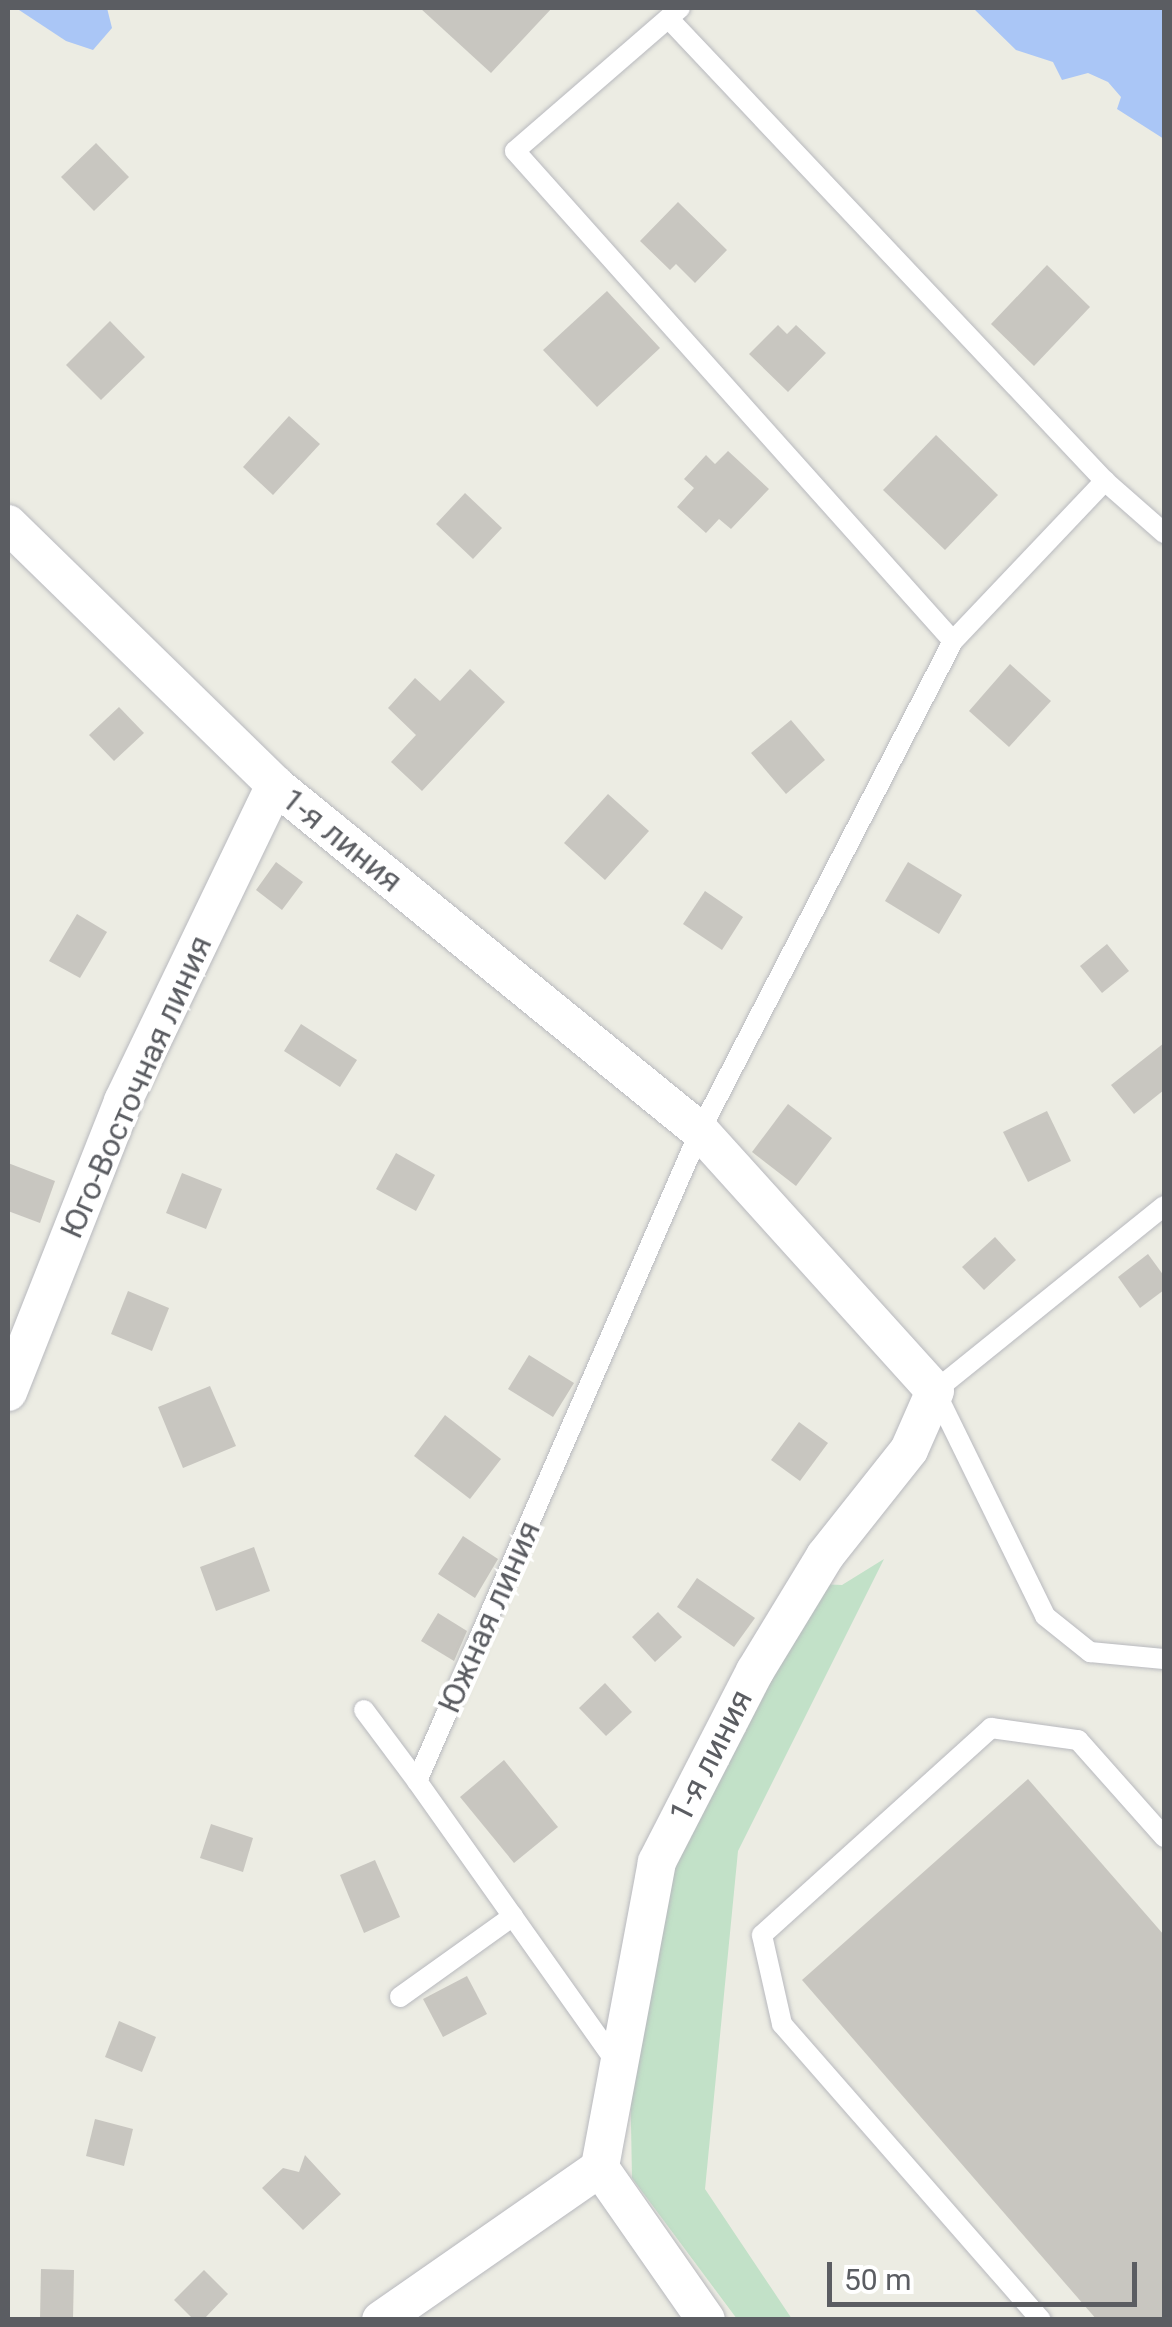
<!DOCTYPE html>
<meta charset="utf-8">
<style>
body{margin:0}
#map{position:relative;width:1172px;height:2327px;overflow:hidden;background:#ecece3;font-family:Roboto,sans-serif}
div>[style]{position:absolute}
.green>*{inset:0;background:#c2e1c8}
.water>*{inset:0;background:#aac6f6}
.building>*{inset:0;background:#c8c6c0}
.roads{filter:drop-shadow(0 0 2px #b8b9be) drop-shadow(0 0 2px #b8b9be)}
.service>*{height:20px;margin:-10px;padding:0 10px;transform-origin:10px;border-radius:10px;background:#fff}
.minor>*{height:38px;margin:-19px;padding:0 19px;transform-origin:19px;border-radius:19px;background:#fff}
span{translate:-50% -50%;white-space:nowrap;text-align:center;line-height:1.15;-webkit-text-stroke:8px #fff;paint-order:stroke}
.street-label{font-size:32px;color:#5b5d62}
.frame{position:absolute;inset:0;border:10px solid #5b5d62;pointer-events:none}
.scale{position:absolute;left:827px;top:2262px;width:310px;height:45px;box-sizing:border-box;border:5px solid #5b5d62;border-top:0;padding-left:12px;font-size:30px;line-height:35px;white-space:nowrap;color:#5b5d62;-webkit-text-stroke:8px #fff;paint-order:stroke}
</style>
<div id="map">
<div class="green">
<i style="clip-path:polygon(884px 1559px,738px 1851px,705px 2189px,792px 2319px,737px 2319px,632px 2178px,630px 2070px,664px 1866px,819px 1584px,842px 1585px)"></i>
</div>
<div class="water">
<i style="clip-path:polygon(16px 8px,107px 8px,112px 28px,93px 50px,66px 41px)"></i>
<i style="clip-path:polygon(973px 8px,1164px 8px,1164px 139px,1117px 109px,1121px 97px,1108px 82px,1088px 73px,1062px 80px,1053px 62px,1016px 50px)"></i>
</div>
<div class="building">
<i style="clip-path:polygon(420px 8px,552px 8px,491px 73px)"></i>
<i style="clip-path:polygon(96px 143px,129px 177px,94px 211px,61px 177px)"></i>
<i style="clip-path:polygon(678px 202px,727px 250px,695px 283px,676px 264px,670px 270px,640px 241px)"></i>
<i style="clip-path:polygon(1047px 265px,1090px 307px,1034px 366px,991px 324px)"></i>
<i style="clip-path:polygon(607px 291px,660px 348px,597px 407px,543px 350px)"></i>
<i style="clip-path:polygon(110px 321px,145px 357px,101px 400px,66px 365px)"></i>
<i style="clip-path:polygon(778px 325px,787px 334px,796px 325px,826px 353px,788px 392px,749px 354px)"></i>
<i style="clip-path:polygon(289px 416px,320px 444px,273px 495px,243px 467px)"></i>
<i style="clip-path:polygon(936px 435px,998px 495px,945px 550px,883px 490px)"></i>
<i style="clip-path:polygon(728px 451px,769px 489px,731px 529px,719px 519px,706px 533px,677px 507px,694px 488px,684px 479px,706px 455px,715px 464px)"></i>
<i style="clip-path:polygon(465px 493px,502px 528px,473px 559px,436px 524px)"></i>
<i style="clip-path:polygon(1010px 664px,1051px 701px,1009px 747px,969px 711px)"></i>
<i style="clip-path:polygon(470px 669px,505px 702px,422px 791px,391px 762px,416px 735px,388px 708px,415px 678px,440px 701px)"></i>
<i style="clip-path:polygon(119px 707px,144px 733px,114px 761px,89px 735px)"></i>
<i style="clip-path:polygon(791px 720px,825px 760px,786px 794px,751px 753px)"></i>
<i style="clip-path:polygon(608px 794px,649px 831px,605px 880px,564px 843px)"></i>
<i style="clip-path:polygon(276px 862px,303px 882px,282px 910px,256px 890px)"></i>
<i style="clip-path:polygon(908px 862px,962px 895px,939px 934px,885px 901px)"></i>
<i style="clip-path:polygon(705px 891px,743px 917px,722px 950px,683px 924px)"></i>
<i style="clip-path:polygon(77px 914px,107px 932px,80px 978px,49px 961px)"></i>
<i style="clip-path:polygon(1107px 944px,1129px 971px,1102px 993px,1080px 966px)"></i>
<i style="clip-path:polygon(301px 1024px,357px 1060px,340px 1087px,284px 1051px)"></i>
<i style="clip-path:polygon(1164px 1043px,1164px 1090px,1134px 1114px,1111px 1085px)"></i>
<i style="clip-path:polygon(788px 1104px,832px 1138px,796px 1186px,752px 1152px)"></i>
<i style="clip-path:polygon(1047px 1111px,1071px 1161px,1028px 1182px,1003px 1132px)"></i>
<i style="clip-path:polygon(396px 1153px,435px 1175px,416px 1211px,376px 1189px)"></i>
<i style="clip-path:polygon(8px 1163px,55px 1181px,40px 1223px,8px 1211px)"></i>
<i style="clip-path:polygon(182px 1173px,222px 1189px,206px 1229px,166px 1213px)"></i>
<i style="clip-path:polygon(995px 1237px,1016px 1260px,984px 1290px,962px 1267px)"></i>
<i style="clip-path:polygon(1148px 1254px,1164px 1276px,1164px 1290px,1140px 1308px,1118px 1277px)"></i>
<i style="clip-path:polygon(128px 1291px,169px 1308px,152px 1351px,111px 1334px)"></i>
<i style="clip-path:polygon(529px 1355px,574px 1383px,553px 1417px,508px 1389px)"></i>
<i style="clip-path:polygon(210px 1386px,236px 1446px,183px 1468px,158px 1407px)"></i>
<i style="clip-path:polygon(445px 1415px,501px 1459px,470px 1499px,414px 1456px)"></i>
<i style="clip-path:polygon(799px 1422px,828px 1443px,800px 1481px,771px 1460px)"></i>
<i style="clip-path:polygon(463px 1536px,498px 1559px,475px 1598px,438px 1574px)"></i>
<i style="clip-path:polygon(254px 1547px,270px 1591px,216px 1611px,200px 1567px)"></i>
<i style="clip-path:polygon(697px 1578px,755px 1618px,734px 1647px,677px 1607px)"></i>
<i style="clip-path:polygon(658px 1612px,682px 1637px,655px 1662px,632px 1637px)"></i>
<i style="clip-path:polygon(438px 1613px,467px 1631px,454px 1661px,421px 1641px)"></i>
<i style="clip-path:polygon(605px 1683px,632px 1712px,606px 1736px,579px 1708px)"></i>
<i style="clip-path:polygon(504px 1760px,558px 1827px,514px 1863px,460px 1797px)"></i>
<i style="clip-path:polygon(1028px 1779px,1164px 1935px,1164px 2320px,1097px 2320px,802px 1980px)"></i>
<i style="clip-path:polygon(211px 1824px,253px 1838px,243px 1872px,200px 1858px)"></i>
<i style="clip-path:polygon(375px 1860px,400px 1917px,364px 1933px,340px 1875px)"></i>
<i style="clip-path:polygon(467px 1976px,487px 2014px,443px 2037px,423px 1999px)"></i>
<i style="clip-path:polygon(119px 2021px,156px 2037px,142px 2072px,105px 2057px)"></i>
<i style="clip-path:polygon(95px 2119px,133px 2129px,124px 2166px,86px 2156px)"></i>
<i style="clip-path:polygon(305px 2155px,341px 2194px,303px 2230px,262px 2188px,283px 2168px,299px 2172px)"></i>
<i style="clip-path:polygon(41px 2269px,74px 2270px,73px 2320px,40px 2320px)"></i>
<i style="clip-path:polygon(204px 2270px,228px 2294px,203px 2320px,194px 2320px,174px 2300px)"></i>
</div>
<div class="roads">
<div class="service">
<i style="left:680px;top:8px;width:218px;rotate:139.1deg"></i>
<i style="left:515px;top:151px;width:657px;rotate:48.21deg"></i>
<i style="left:669px;top:19px;width:635px;rotate:46.66deg"></i>
<i style="left:1105px;top:481px;width:79px;rotate:41.4deg"></i>
<i style="left:1164px;top:1206px;width:294px;rotate:141.1deg"></i>
<i style="left:935px;top:1391px;width:250px;rotate:63.9deg"></i>
<i style="left:1045px;top:1616px;width:58px;rotate:38.7deg"></i>
<i style="left:1090px;top:1652px;width:74px;rotate:5.4deg"></i>
<i style="left:364px;top:1710px;width:89px;rotate:53.3deg"></i>
<i style="left:400px;top:1997px;width:139px;rotate:-35.6deg"></i>
<i style="left:618px;top:2065px;width:348px;rotate:-125.3deg"></i>
<i style="left:417px;top:1781px;width:709px;rotate:-66.47deg"></i>
<i style="left:700px;top:1131px;width:551px;rotate:-62.69deg"></i>
<i style="left:953px;top:641px;width:221px;rotate:-46.5deg"></i>
<i style="left:1041px;top:2320px;width:393px;rotate:-131.2deg"></i>
<i style="left:782px;top:2024px;width:91px;rotate:-102.7deg"></i>
<i style="left:762px;top:1935px;width:309px;rotate:-42.1deg"></i>
<i style="left:991px;top:1728px;width:88px;rotate:7.9deg"></i>
<i style="left:1078px;top:1740px;width:130px;rotate:48.4deg"></i>
</div>
<div class="minor">
<i style="left:8px;top:524px;width:373px;rotate:44.3deg"></i>
<i style="left:275px;top:785px;width:548px;rotate:39.15deg"></i>
<i style="left:700px;top:1131px;width:350px;rotate:47.9deg"></i>
<i style="left:935px;top:1391px;width:64px;rotate:113.8deg"></i>
<i style="left:909px;top:1450px;width:135px;rotate:128.4deg"></i>
<i style="left:825px;top:1556px;width:135px;rotate:121.3deg"></i>
<i style="left:755px;top:1671px;width:215px;rotate:117.2deg"></i>
<i style="left:657px;top:1862px;width:311px;rotate:100.6deg"></i>
<i style="left:8px;top:1392px;width:313px;rotate:-68.4deg"></i>
<i style="left:123px;top:1101px;width:351px;rotate:-64.3deg"></i>
<i style="left:600px;top:2168px;width:185px;rotate:55.1deg"></i>
<i style="left:381px;top:2320px;width:267px;rotate:-34.8deg"></i>
</div>
</div>
<div class="street-label">
<span style="left:342px;top:840px;rotate:39deg">1-я линия</span>
<span style="left:136px;top:1087px;rotate:-66deg">Юго-Восточная линия</span>
<span style="left:489px;top:1617px;rotate:-66deg">Южная линия</span>
<span style="left:711px;top:1756px;rotate:-63deg">1-я линия</span>
</div>
<div class="frame"></div>
<div class="scale">50 m</div>
</div>
